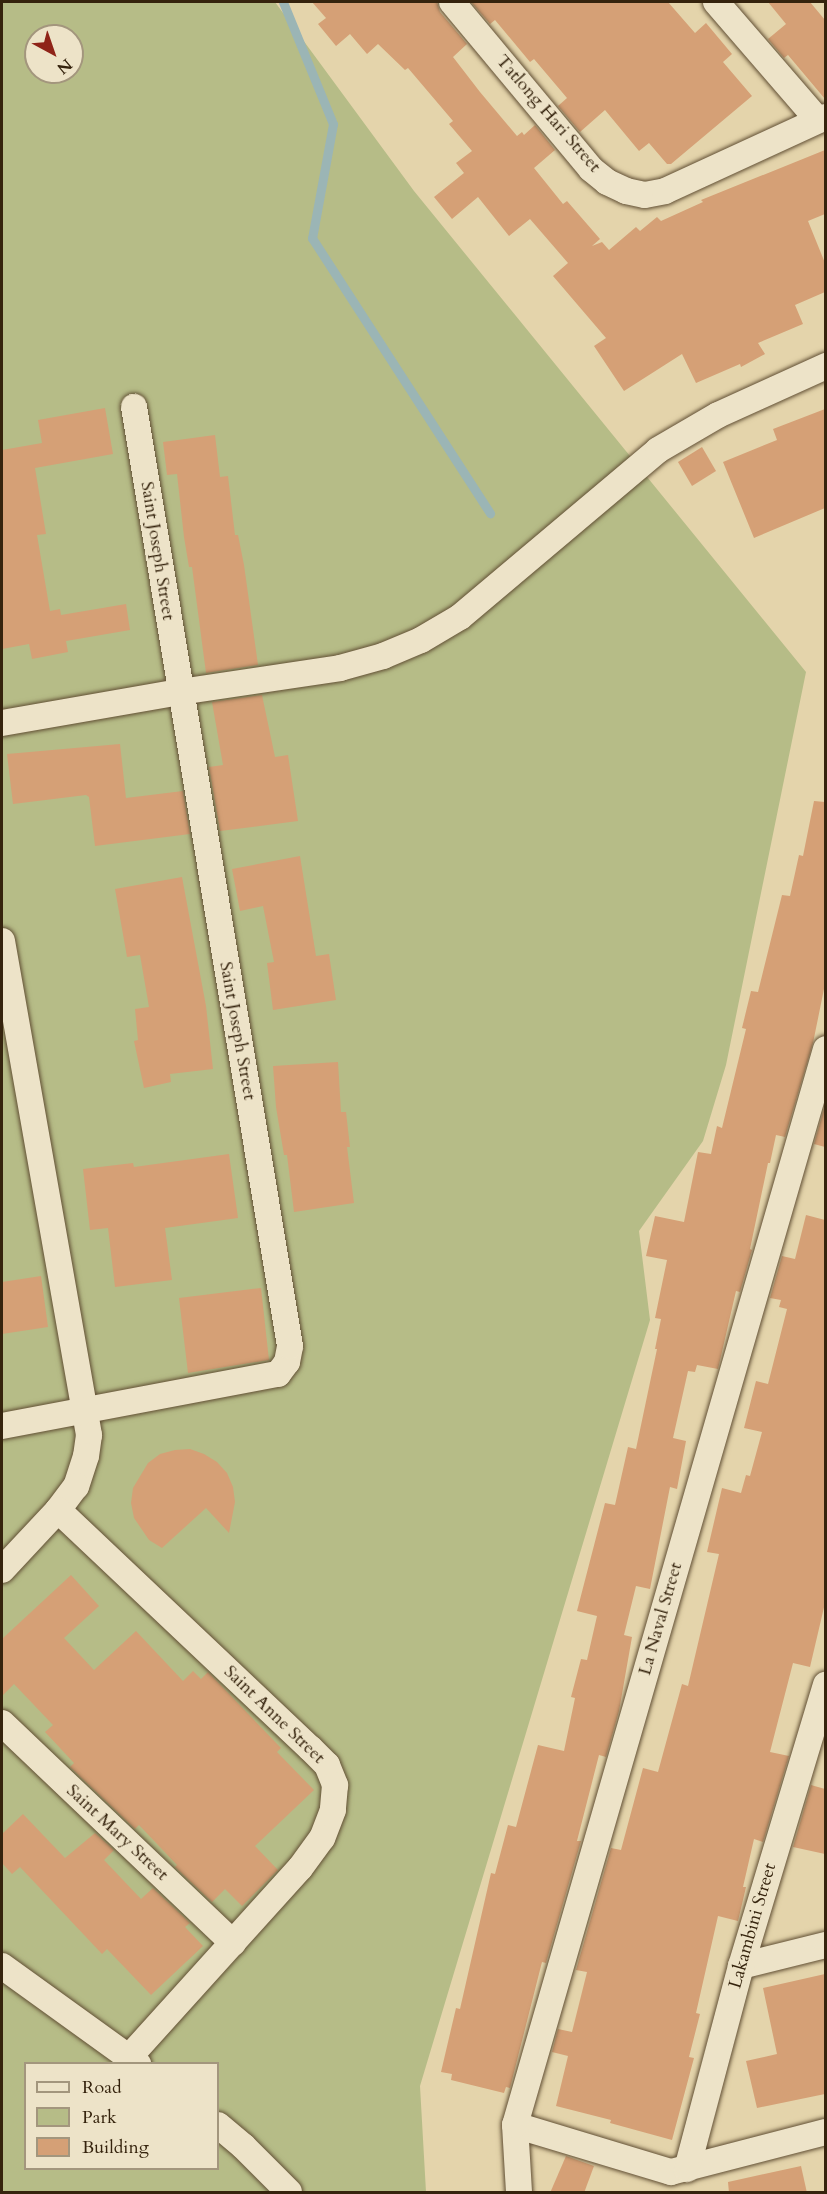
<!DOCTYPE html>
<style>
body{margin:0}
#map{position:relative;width:827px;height:2194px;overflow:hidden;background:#e4d4ab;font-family:Cardo,serif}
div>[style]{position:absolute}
.green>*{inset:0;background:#b6bc87}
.stream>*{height:9px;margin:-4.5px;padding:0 4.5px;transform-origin:4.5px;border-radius:4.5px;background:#9bb5b5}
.building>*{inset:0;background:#d5a076}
.roads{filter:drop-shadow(0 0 2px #614f34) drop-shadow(0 0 2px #614f34)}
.street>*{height:26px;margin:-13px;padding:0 13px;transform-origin:13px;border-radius:13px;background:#ede3c8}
span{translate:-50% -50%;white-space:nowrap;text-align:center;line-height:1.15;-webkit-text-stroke:4.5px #ede3c8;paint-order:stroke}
.street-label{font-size:18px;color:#35230d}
.frame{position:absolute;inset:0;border:3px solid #35230d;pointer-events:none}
.legend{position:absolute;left:24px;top:2062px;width:195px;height:108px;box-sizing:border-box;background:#ede3c8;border:2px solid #a3967d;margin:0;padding:8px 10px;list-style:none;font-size:18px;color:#35230d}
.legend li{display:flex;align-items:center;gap:12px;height:30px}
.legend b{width:30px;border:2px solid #a3967d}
.north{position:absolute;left:24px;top:24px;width:60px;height:60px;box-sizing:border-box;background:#ede3c8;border:2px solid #a3967d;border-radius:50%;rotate:140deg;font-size:16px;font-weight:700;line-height:24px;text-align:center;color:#35230d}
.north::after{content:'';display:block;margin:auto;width:21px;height:27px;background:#8f2418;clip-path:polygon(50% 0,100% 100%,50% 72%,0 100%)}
</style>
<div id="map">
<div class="green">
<i style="clip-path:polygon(evenodd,2px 2px,275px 2px,414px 191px,806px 672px,726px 1065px,703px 1141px,639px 1231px,650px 1320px,420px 2086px,426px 2192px,2px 2192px,2px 2px,36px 36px,72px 36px,72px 72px,36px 72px,36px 36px,2px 2px,26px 2064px,218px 2064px,218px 2168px,26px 2168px,26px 2064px)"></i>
</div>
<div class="stream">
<i style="left:283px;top:2px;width:132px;rotate:67.7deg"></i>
<i style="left:333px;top:124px;width:116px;rotate:100.4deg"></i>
<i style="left:312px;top:238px;width:328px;rotate:57.1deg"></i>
</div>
<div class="building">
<i style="clip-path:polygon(312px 2px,437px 2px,440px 12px,467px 44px,453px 57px,480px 92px,517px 136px,522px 132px,524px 135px,535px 125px,555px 150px,534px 168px,563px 204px,567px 201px,600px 239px,592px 246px,602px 242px,609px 250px,636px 227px,640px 231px,657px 217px,661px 221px,703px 202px,701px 200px,825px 150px,825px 214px,808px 221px,825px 263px,825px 292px,795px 305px,803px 324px,758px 343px,765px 354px,741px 367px,740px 364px,696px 383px,682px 354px,624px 391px,594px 346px,606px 338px,553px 276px,568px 263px,530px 219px,509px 236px,478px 197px,452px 219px,434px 197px,464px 173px,456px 163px,472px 151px,449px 124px,453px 121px,408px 68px,405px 70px,378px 44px,367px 54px,350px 34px,336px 46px,318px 24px,326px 18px)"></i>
<i style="clip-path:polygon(471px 2px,668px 2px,695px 33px,706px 23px,732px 54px,723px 62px,752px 96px,671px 164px,667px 164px,649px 143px,639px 151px,605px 110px,580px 132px,558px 106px,567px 98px,534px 59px,530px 62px,495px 20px,490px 24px)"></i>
<i style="clip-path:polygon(768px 2px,810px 2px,825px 20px,825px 99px,788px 55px,784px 58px,768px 39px,786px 24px)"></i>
<i style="clip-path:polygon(105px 408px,113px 454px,35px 468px,46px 534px,37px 535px,50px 611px,60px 609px,61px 615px,126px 604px,130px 630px,66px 641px,68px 652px,32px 659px,29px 644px,2px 649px,2px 450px,42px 443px,38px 420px)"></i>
<i style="clip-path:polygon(825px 409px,825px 508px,754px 538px,723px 462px,777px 440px,773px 429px)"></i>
<i style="clip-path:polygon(215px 435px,220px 477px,228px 476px,235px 535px,238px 535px,244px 565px,258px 665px,206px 673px,192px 567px,189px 567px,184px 537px,177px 474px,167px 475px,163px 442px)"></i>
<i style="clip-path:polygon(702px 447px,716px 471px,692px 486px,678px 462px)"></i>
<i style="clip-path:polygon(262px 695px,275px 757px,288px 755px,298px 821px,220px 831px,209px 767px,223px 765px,212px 702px)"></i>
<i style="clip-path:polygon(120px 744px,126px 798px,183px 791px,190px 834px,95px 846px,89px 797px,86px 795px,13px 804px,7px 754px)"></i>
<i style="clip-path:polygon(814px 801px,825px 802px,825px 984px,813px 1043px,785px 1137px,776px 1135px,770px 1163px,768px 1163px,750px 1249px,752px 1250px,740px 1292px,736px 1291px,718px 1369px,697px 1365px,695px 1372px,688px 1371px,673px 1438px,686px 1441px,677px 1489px,670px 1487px,650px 1589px,636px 1586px,624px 1635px,632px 1637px,619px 1711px,606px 1757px,599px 1755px,577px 1841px,581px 1841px,546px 1963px,542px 1962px,510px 2088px,506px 2087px,504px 2093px,451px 2080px,452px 2074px,441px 2072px,456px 2008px,460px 2009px,491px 1873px,495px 1874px,508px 1825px,516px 1827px,538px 1745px,564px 1751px,575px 1698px,571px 1697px,581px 1659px,587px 1660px,597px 1616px,577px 1611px,605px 1503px,615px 1505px,628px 1447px,636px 1449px,657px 1349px,655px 1349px,661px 1319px,655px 1318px,667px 1260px,646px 1256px,655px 1216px,684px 1222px,698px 1152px,711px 1154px,717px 1126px,722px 1128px,746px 1029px,742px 1028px,751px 991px,758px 992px,782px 895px,790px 896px,799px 855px,803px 856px)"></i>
<i style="clip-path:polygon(300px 856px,316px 956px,329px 954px,336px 1000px,273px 1010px,267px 963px,274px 962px,263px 906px,240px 911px,232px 869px)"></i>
<i style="clip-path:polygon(182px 877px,206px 1006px,213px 1069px,170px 1074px,171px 1082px,144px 1088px,134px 1041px,138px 1040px,135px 1009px,149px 1007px,140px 955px,127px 957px,115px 889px)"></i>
<i style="clip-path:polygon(338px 1062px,341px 1112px,346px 1112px,350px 1147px,347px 1147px,354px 1203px,294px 1212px,287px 1155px,284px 1155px,276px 1107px,273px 1066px)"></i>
<i style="clip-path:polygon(825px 1105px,825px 1147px,814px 1144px)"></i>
<i style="clip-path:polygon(229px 1154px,238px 1218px,165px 1228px,172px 1280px,115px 1287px,108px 1228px,90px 1230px,83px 1169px,133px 1163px,134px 1167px)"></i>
<i style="clip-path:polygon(806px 1215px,825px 1220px,825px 1603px,810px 1667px,793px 1663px,770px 1752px,789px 1756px,763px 1842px,754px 1839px,743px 1887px,746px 1887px,738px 1921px,718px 1916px,696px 2013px,700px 2014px,689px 2057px,694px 2058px,672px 2140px,610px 2123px,611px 2120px,556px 2106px,568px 2056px,552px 2052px,558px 2029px,572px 2032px,587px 1972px,576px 1970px,611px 1848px,621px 1850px,643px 1768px,658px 1772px,682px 1684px,688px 1686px,719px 1554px,707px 1552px,722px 1488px,741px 1493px,746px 1475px,750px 1476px,762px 1432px,744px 1428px,756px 1381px,768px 1384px,787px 1309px,779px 1307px,781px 1300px,770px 1298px,782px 1256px,795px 1259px)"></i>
<i style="clip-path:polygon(41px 1276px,48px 1327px,2px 1334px,2px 1282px)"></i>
<i style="clip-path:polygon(261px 1288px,269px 1360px,188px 1373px,179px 1298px)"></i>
<i style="clip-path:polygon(190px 1449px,204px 1454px,217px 1462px,227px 1473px,233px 1487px,235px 1502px,229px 1533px,206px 1508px,162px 1548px,149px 1540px,134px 1518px,131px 1503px,133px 1488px,148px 1463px,160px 1454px,175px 1450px)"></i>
<i style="clip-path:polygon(71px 1575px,99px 1606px,64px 1638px,94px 1670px,136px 1631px,183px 1681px,193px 1671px,201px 1679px,208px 1672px,281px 1748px,277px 1752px,314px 1790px,255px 1846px,278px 1870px,242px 1906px,225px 1889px,212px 1902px,175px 1867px,177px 1865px,139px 1825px,135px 1829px,70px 1767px,74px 1763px,45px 1732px,53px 1725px,14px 1684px,2px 1696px,2px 1639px)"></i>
<i style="clip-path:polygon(811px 1785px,825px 1789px,825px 1854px,793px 1847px)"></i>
<i style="clip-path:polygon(23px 1814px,65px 1858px,95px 1833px,114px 1850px,104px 1860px,141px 1899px,153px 1888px,190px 1923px,185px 1927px,203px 1946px,151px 1995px,107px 1949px,102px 1954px,20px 1867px,12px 1874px,2px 1863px,2px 1834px)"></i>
<i style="clip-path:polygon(825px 1974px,825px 2094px,757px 2108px,746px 2061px,777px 2054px,763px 1988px)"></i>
<i style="clip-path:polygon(566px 2156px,594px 2166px,584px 2193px,550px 2193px)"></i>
<i style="clip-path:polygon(801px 2166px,807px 2193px,729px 2193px,728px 2182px)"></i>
</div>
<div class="roads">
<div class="street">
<i style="left:452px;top:2px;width:217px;rotate:50.2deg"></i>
<i style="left:591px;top:169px;width:21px;rotate:39deg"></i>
<i style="left:607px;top:182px;width:21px;rotate:25deg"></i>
<i style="left:626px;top:191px;width:19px;rotate:12deg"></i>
<i style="left:645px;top:195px;width:20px;rotate:-11deg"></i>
<i style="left:665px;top:191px;width:177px;rotate:-24.7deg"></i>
<i style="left:716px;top:2px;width:156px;rotate:49.2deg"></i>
<i style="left:2px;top:723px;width:181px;rotate:-9.9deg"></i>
<i style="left:180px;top:692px;width:162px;rotate:-8.5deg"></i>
<i style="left:340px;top:668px;width:45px;rotate:-15.6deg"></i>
<i style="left:383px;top:656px;width:41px;rotate:-22.8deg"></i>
<i style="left:421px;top:640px;width:45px;rotate:-30.5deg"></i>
<i style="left:460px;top:617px;width:259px;rotate:-40.1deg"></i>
<i style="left:658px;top:450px;width:69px;rotate:-30.3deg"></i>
<i style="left:718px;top:415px;width:119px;rotate:-24.4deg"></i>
<i style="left:2px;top:941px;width:502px;rotate:80.01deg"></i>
<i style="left:89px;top:1435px;width:21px;rotate:98deg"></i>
<i style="left:86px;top:1456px;width:32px;rotate:108deg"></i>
<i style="left:76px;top:1486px;width:30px;rotate:127deg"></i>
<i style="left:58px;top:1510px;width:82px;rotate:133deg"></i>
<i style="left:2px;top:1426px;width:281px;rotate:-10.7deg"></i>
<i style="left:278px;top:1374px;width:15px;rotate:-53deg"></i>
<i style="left:287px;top:1362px;width:16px;rotate:-79deg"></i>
<i style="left:290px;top:1346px;width:952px;rotate:-99.43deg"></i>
<i style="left:58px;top:1510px;width:347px;rotate:43.4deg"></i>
<i style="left:310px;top:1748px;width:24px;rotate:45deg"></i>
<i style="left:327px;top:1765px;width:22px;rotate:68deg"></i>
<i style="left:335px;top:1785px;width:25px;rotate:95deg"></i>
<i style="left:333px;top:1810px;width:30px;rotate:111deg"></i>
<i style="left:322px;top:1838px;width:37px;rotate:126deg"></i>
<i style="left:300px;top:1868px;width:255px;rotate:132.1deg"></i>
<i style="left:2px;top:1723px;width:319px;rotate:43.6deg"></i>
<i style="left:2px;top:1966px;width:168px;rotate:35.8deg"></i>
<i style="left:741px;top:1966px;width:88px;rotate:-13.9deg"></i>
<i style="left:218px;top:2125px;width:33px;rotate:40deg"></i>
<i style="left:243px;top:2146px;width:65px;rotate:45deg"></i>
<i style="left:515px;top:2125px;width:163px;rotate:16.8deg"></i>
<i style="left:671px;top:2172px;width:160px;rotate:-14.5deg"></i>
<i style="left:687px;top:2169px;width:210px;rotate:-75.1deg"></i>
<i style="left:741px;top:1966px;width:294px;rotate:-73.2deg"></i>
<i style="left:519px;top:2192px;width:67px;rotate:-93.4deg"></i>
<i style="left:515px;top:2125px;width:1120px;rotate:-73.88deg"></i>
</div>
</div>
<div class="street-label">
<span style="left:548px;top:114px;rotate:49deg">Tatlong Hari Street</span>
<span style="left:157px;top:551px;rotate:81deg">Saint Joseph Street</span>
<span style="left:237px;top:1031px;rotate:80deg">Saint Joseph Street</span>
<span style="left:661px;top:1619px;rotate:-74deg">La Naval Street</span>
<span style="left:274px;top:1715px;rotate:44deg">Saint Anne Street</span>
<span style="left:117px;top:1833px;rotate:43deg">Saint Mary Street</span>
<span style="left:753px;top:1926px;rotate:-74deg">Lakambini Street</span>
</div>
<div class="frame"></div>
<ul class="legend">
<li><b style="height:8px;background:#ede3c8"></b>Road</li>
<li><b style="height:16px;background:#b6bc87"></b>Park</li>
<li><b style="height:16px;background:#d5a076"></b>Building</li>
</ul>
<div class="north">N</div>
</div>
